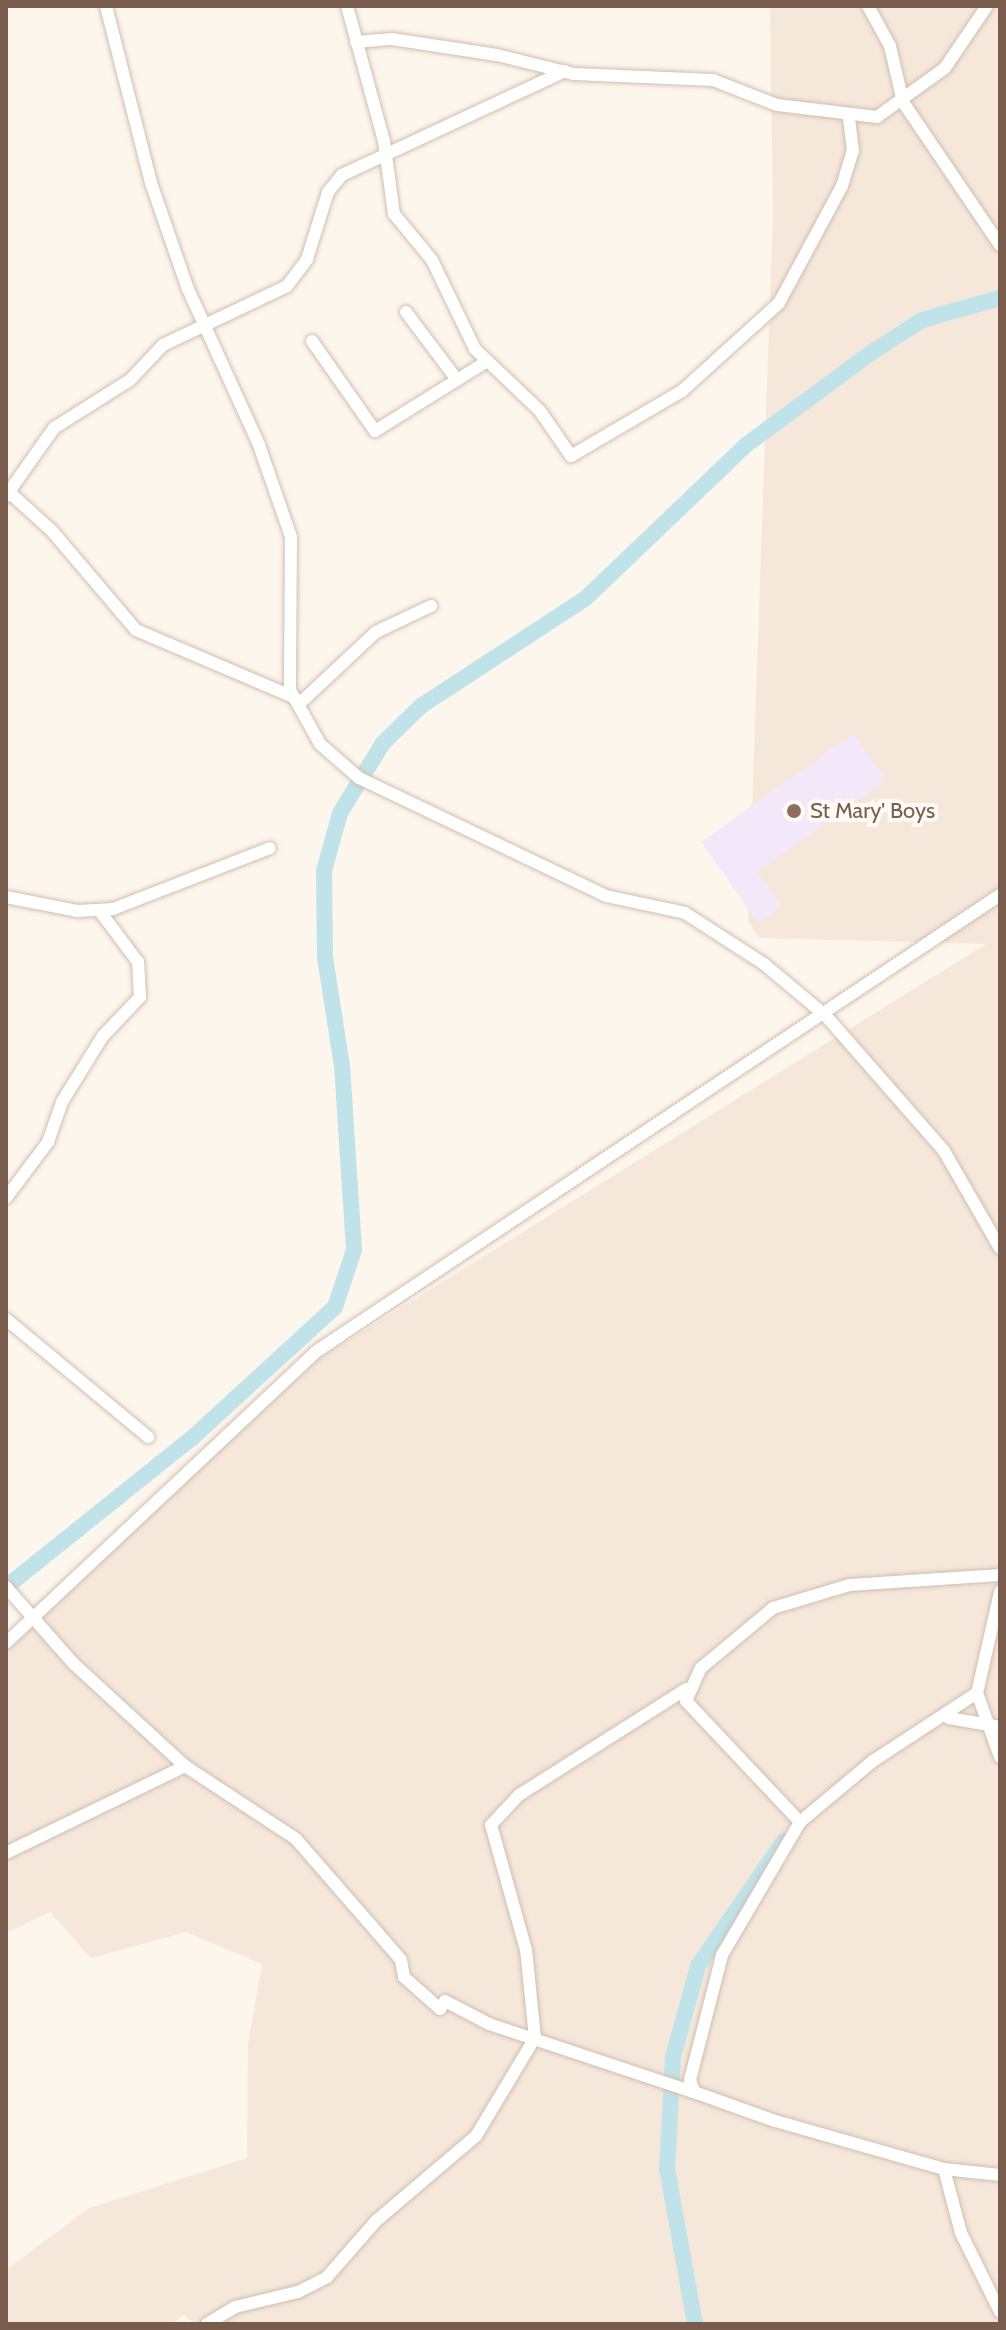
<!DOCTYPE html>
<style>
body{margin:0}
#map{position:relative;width:1006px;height:2330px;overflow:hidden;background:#fdf6ec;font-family:Cabin,sans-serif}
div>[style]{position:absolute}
.residential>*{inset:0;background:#f5e8da}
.education>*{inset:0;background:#f3e8fa}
.river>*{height:16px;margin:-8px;padding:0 8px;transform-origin:8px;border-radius:8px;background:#bfe3e8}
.roads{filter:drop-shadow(0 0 2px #d1beb0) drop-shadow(0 0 2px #d1beb0)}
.minor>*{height:12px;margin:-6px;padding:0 6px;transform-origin:6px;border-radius:6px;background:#fff}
.dots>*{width:22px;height:22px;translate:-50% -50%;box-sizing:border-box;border:4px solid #fffaf3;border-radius:50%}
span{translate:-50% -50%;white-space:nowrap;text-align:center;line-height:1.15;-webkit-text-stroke:8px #fffaf3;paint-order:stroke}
.education-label{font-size:22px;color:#785e54}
.left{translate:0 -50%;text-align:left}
.frame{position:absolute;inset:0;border:8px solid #7a5c4d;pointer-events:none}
</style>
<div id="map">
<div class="residential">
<i style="clip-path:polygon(770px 6px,1000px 6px,1000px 2324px,194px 2324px,184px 2314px,173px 2324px,6px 2324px,6px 2270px,89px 2208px,247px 2158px,248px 2044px,262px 1964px,186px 1932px,91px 1958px,50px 1912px,6px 1933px,6px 1639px,309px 1365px,986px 944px,759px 938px,748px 921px,773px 215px)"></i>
</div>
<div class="education">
<i style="clip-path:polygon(853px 734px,886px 780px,757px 872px,781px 906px,758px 922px,701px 842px)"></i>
</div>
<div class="river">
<i style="left:6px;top:1587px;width:237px;rotate:-38.7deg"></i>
<i style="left:191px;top:1439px;width:195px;rotate:-42.5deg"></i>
<i style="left:335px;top:1307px;width:60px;rotate:-71.6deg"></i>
<i style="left:354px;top:1250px;width:184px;rotate:-93.7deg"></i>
<i style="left:342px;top:1066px;width:109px;rotate:-98.9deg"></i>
<i style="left:325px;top:958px;width:87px;rotate:-90.7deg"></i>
<i style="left:324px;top:871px;width:60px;rotate:-74.6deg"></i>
<i style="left:340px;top:813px;width:82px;rotate:-58.4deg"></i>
<i style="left:383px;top:743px;width:53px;rotate:-44.2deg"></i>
<i style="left:421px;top:706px;width:197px;rotate:-33.2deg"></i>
<i style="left:586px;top:598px;width:221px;rotate:-43.7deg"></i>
<i style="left:746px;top:445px;width:155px;rotate:-36.4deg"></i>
<i style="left:871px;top:353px;width:61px;rotate:-32.9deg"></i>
<i style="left:922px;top:320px;width:81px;rotate:-15.8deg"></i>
<i style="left:695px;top:2324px;width:158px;rotate:-100.2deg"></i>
<i style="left:667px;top:2169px;width:112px;rotate:-86.9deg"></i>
<i style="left:673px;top:2057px;width:94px;rotate:-74.6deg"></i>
<i style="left:698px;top:1966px;width:152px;rotate:-55.5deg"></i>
</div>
<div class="roads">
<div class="minor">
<i style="left:106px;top:6px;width:183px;rotate:75.7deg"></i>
<i style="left:151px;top:183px;width:112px;rotate:70.8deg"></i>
<i style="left:188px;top:289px;width:171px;rotate:65.5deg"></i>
<i style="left:259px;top:445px;width:97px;rotate:70.8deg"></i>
<i style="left:291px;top:537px;width:153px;rotate:90.4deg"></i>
<i style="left:290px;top:690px;width:62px;rotate:60.9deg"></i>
<i style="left:320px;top:744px;width:52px;rotate:41.1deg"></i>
<i style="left:359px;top:778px;width:274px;rotate:25.5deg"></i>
<i style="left:606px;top:896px;width:81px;rotate:12.1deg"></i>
<i style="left:685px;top:913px;width:94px;rotate:32.8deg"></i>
<i style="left:764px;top:964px;width:81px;rotate:40deg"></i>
<i style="left:826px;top:1016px;width:179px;rotate:48.8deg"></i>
<i style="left:944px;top:1151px;width:112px;rotate:60deg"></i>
<i style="left:347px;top:6px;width:140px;rotate:74.7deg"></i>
<i style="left:384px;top:141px;width:74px;rotate:82.2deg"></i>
<i style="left:394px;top:214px;width:60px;rotate:50.4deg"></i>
<i style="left:432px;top:260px;width:99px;rotate:64.2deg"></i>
<i style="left:475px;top:349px;width:90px;rotate:43.6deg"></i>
<i style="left:540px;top:411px;width:55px;rotate:55.4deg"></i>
<i style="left:571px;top:456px;width:129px;rotate:-30.4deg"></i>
<i style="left:682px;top:391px;width:131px;rotate:-42.2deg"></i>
<i style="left:779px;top:303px;width:133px;rotate:-61.7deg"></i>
<i style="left:842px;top:186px;width:37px;rotate:-73deg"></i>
<i style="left:853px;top:151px;width:34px;rotate:-97deg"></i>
<i style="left:868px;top:6px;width:46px;rotate:61.2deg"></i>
<i style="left:890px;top:46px;width:57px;rotate:76.9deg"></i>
<i style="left:903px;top:102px;width:173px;rotate:55.9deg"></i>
<i style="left:356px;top:42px;width:36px;rotate:-5deg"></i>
<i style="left:392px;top:39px;width:106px;rotate:8.7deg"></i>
<i style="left:497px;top:55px;width:79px;rotate:13.9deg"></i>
<i style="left:574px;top:74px;width:139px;rotate:2.5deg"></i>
<i style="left:713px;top:80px;width:69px;rotate:21.3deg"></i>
<i style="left:777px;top:105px;width:101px;rotate:6.8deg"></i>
<i style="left:877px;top:117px;width:84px;rotate:-35.8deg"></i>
<i style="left:945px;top:68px;width:75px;rotate:-55.9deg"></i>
<i style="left:406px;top:312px;width:80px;rotate:53.1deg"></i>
<i style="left:312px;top:341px;width:110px;rotate:55deg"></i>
<i style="left:375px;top:431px;width:131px;rotate:-31.9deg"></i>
<i style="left:10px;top:493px;width:57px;rotate:42.1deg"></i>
<i style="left:52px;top:531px;width:130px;rotate:49.7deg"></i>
<i style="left:136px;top:630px;width:171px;rotate:23.1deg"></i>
<i style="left:6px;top:496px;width:83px;rotate:-54.8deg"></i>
<i style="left:54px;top:428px;width:90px;rotate:-32.3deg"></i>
<i style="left:130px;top:380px;width:48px;rotate:-46.7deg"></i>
<i style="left:163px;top:345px;width:137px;rotate:-25.4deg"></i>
<i style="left:287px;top:286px;width:34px;rotate:-53deg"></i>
<i style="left:307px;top:259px;width:70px;rotate:-72.6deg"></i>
<i style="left:328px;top:192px;width:22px;rotate:-51deg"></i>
<i style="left:342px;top:175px;width:246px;rotate:-25deg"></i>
<i style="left:298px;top:705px;width:107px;rotate:-43.1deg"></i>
<i style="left:376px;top:632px;width:61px;rotate:-25.3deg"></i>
<i style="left:6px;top:897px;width:72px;rotate:11.2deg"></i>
<i style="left:77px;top:911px;width:36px;rotate:-3deg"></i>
<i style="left:113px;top:909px;width:168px;rotate:-21.2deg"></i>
<i style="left:6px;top:1198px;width:70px;rotate:-53.1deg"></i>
<i style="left:48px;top:1142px;width:42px;rotate:-70.7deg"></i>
<i style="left:62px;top:1102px;width:78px;rotate:-58.2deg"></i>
<i style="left:103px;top:1036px;width:54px;rotate:-46.5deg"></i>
<i style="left:140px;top:997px;width:35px;rotate:-93deg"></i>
<i style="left:138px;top:962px;width:65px;rotate:-126.9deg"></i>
<i style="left:6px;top:1319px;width:185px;rotate:39.7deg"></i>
<i style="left:6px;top:1587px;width:103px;rotate:48.6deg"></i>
<i style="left:74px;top:1664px;width:151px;rotate:42.6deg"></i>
<i style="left:185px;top:1766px;width:133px;rotate:33.3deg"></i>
<i style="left:296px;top:1839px;width:160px;rotate:49deg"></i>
<i style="left:401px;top:1960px;width:17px;rotate:80deg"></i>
<i style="left:404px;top:1977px;width:48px;rotate:41.6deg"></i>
<i style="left:440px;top:2009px;width:9px;rotate:-58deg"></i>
<i style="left:445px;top:2001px;width:50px;rotate:27.6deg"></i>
<i style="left:489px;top:2024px;width:216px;rotate:18.4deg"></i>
<i style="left:1000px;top:1592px;width:104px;rotate:102.8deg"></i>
<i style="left:977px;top:1693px;width:68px;rotate:70.2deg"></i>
<i style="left:6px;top:1643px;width:427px;rotate:-43.2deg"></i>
<i style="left:317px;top:1351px;width:821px;rotate:-33.73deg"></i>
<i style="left:949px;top:1718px;width:52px;rotate:10deg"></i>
<i style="left:800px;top:1822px;width:166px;rotate:-133.3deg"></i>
<i style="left:686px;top:1701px;width:36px;rotate:-66deg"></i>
<i style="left:701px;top:1668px;width:94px;rotate:-39.8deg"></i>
<i style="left:773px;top:1608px;width:79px;rotate:-16.8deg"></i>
<i style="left:849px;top:1585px;width:151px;rotate:-3.8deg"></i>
<i style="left:6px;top:1853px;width:199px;rotate:-25.9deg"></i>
<i style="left:944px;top:2169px;width:176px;rotate:-164.1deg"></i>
<i style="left:775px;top:2121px;width:86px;rotate:-160.3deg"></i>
<i style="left:694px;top:2092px;width:13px;rotate:-108deg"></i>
<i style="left:690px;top:2080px;width:129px;rotate:-75.6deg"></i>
<i style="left:722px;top:1955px;width:154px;rotate:-59.6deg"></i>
<i style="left:800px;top:1822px;width:95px;rotate:-39.9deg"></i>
<i style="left:873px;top:1761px;width:124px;rotate:-33.2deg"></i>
<i style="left:1000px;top:2175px;width:56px;rotate:-173.9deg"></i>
<i style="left:944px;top:2169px;width:66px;rotate:75.1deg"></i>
<i style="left:961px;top:2233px;width:88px;rotate:63.7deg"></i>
<i style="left:207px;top:2324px;width:33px;rotate:-31deg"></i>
<i style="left:235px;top:2307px;width:65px;rotate:-13.4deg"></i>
<i style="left:298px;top:2292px;width:33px;rotate:-27deg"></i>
<i style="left:327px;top:2277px;width:74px;rotate:-48.8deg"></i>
<i style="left:376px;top:2221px;width:131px;rotate:-40.4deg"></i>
<i style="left:476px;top:2136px;width:114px;rotate:-59deg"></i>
<i style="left:535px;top:2038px;width:88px;rotate:-95.8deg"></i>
<i style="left:526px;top:1950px;width:130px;rotate:-105.6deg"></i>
<i style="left:491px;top:1825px;width:41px;rotate:-47deg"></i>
<i style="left:519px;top:1795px;width:198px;rotate:-32.4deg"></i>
</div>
</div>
<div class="dots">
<i style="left:794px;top:811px;background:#8d6e63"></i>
</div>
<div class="education-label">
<span class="left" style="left:810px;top:811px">St Mary' Boys</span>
</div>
<div class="frame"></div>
</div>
